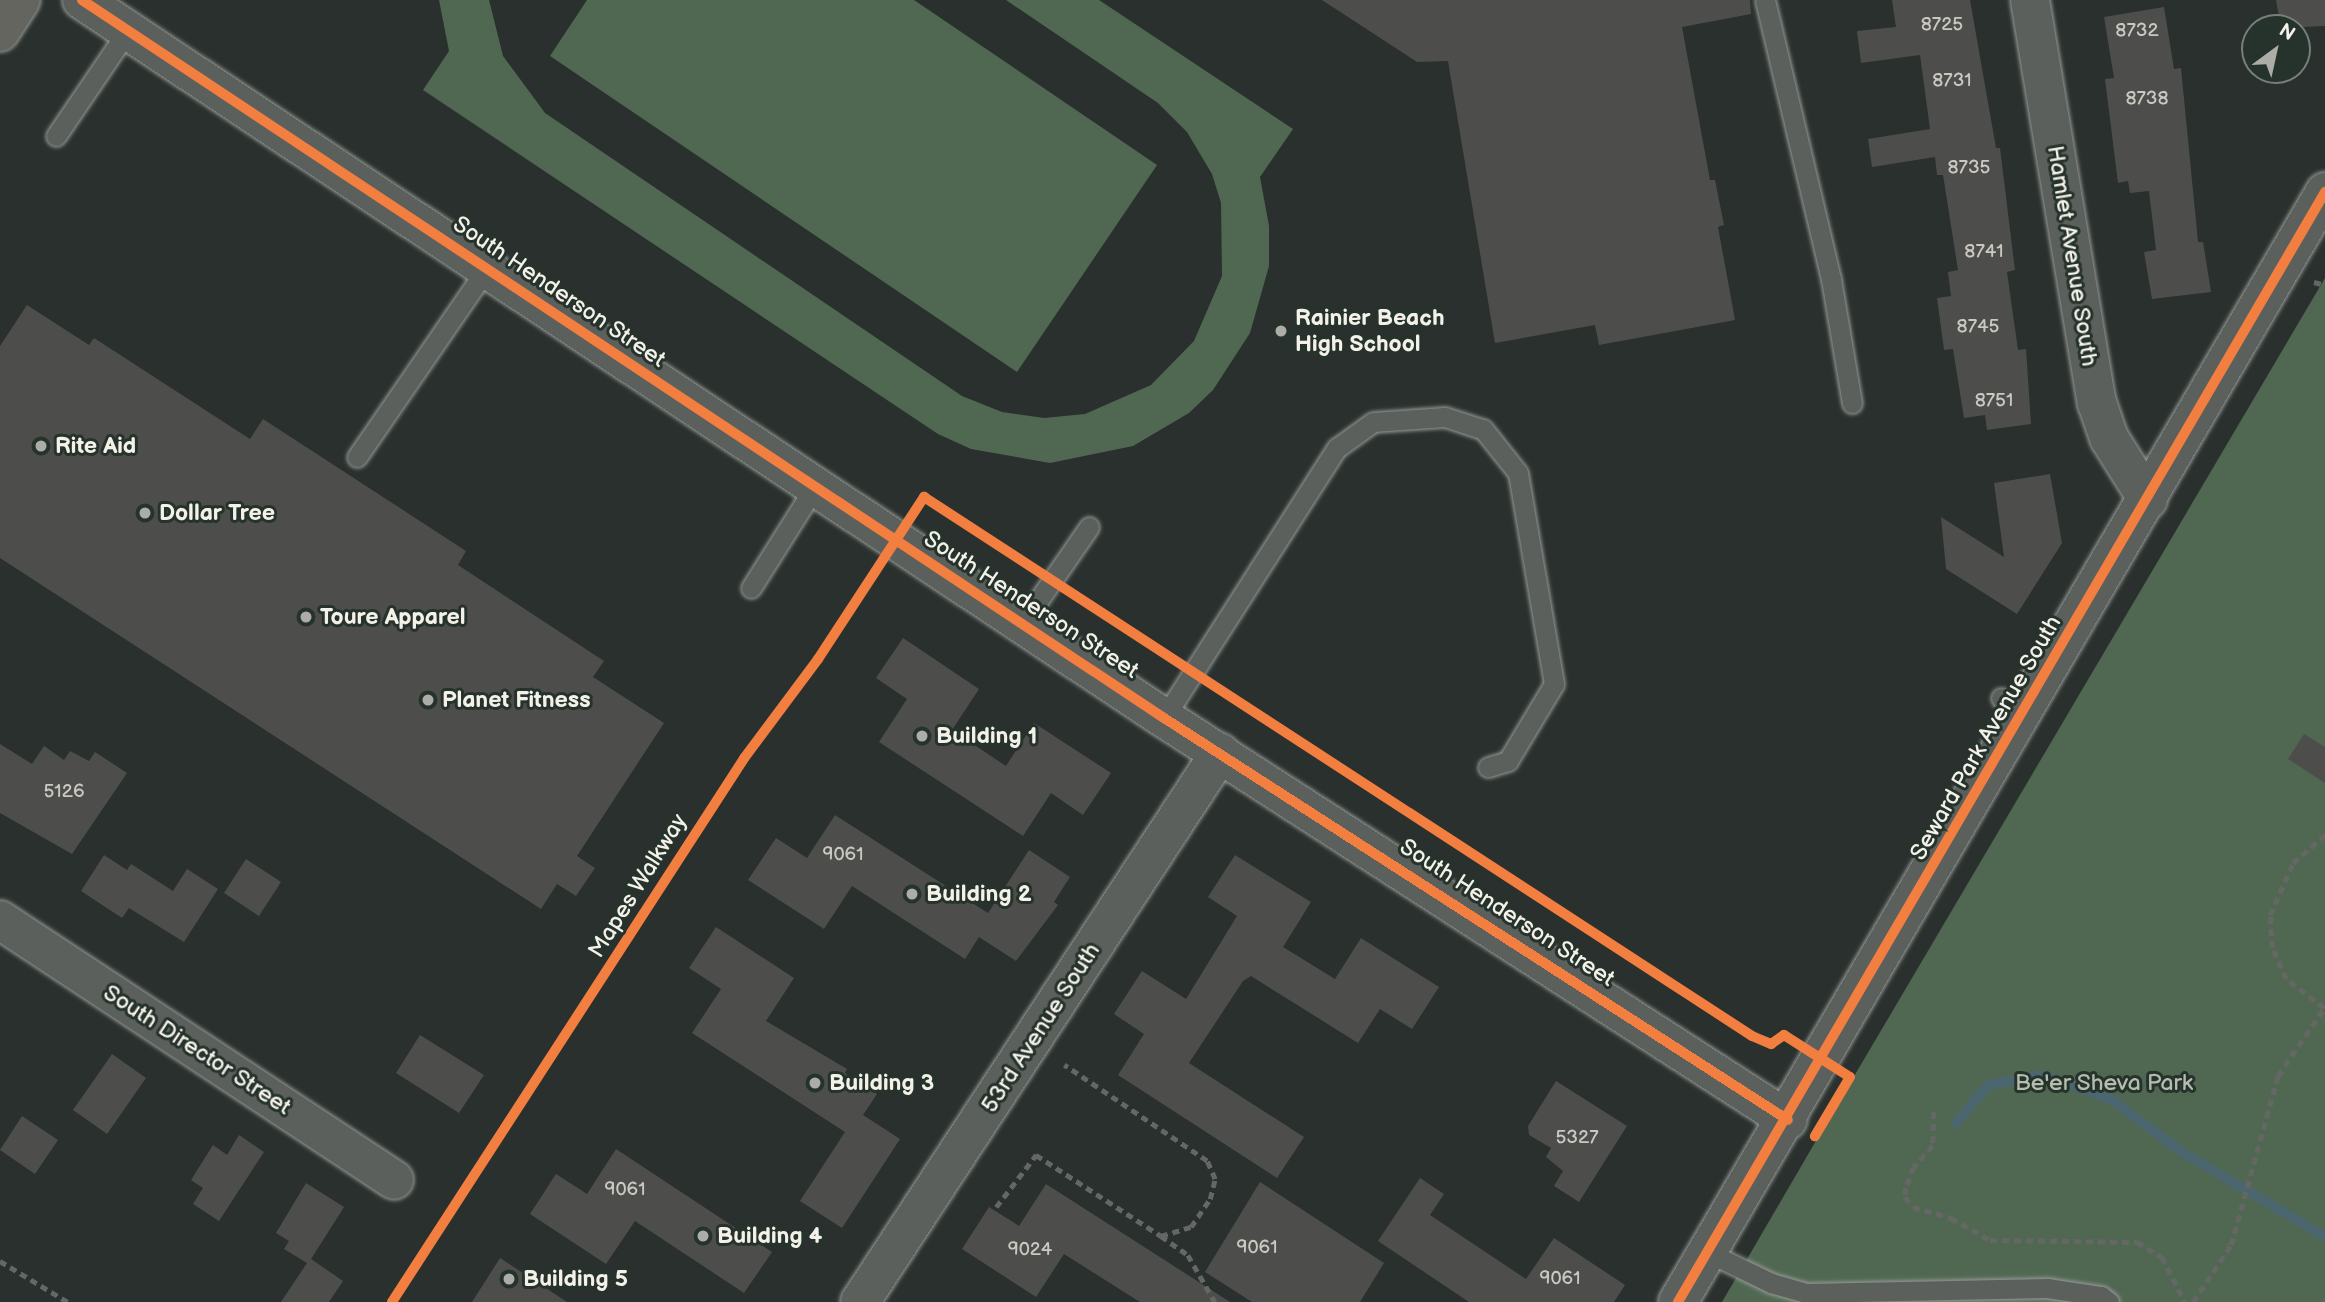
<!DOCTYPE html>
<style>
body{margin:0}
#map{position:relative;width:2325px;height:1302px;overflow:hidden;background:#29302d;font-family:"Balsamiq Sans",sans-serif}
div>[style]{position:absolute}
.green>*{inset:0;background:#506852}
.stream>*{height:10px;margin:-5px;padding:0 5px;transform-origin:5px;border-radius:5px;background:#4c666f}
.building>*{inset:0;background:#4d4e4c}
.path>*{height:4.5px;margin-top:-2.25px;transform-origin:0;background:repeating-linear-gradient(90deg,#646764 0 7px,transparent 0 12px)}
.roads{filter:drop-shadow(0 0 2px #969996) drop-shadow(0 0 2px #969996)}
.service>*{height:19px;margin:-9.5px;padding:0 9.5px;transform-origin:9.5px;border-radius:9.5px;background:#5c605c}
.minor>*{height:38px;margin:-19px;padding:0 19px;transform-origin:19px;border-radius:19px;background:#5c605c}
.tertiary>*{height:38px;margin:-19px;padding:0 19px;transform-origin:19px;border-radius:19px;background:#5c605c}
.primary>*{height:38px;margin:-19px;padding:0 19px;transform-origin:19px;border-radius:19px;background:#63655e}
.cycleway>*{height:10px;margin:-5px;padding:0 5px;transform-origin:5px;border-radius:5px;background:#f27e40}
.dots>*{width:19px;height:19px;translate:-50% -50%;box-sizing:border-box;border:4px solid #26332d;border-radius:50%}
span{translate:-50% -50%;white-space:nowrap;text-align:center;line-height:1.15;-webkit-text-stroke:6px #26332d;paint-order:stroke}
.number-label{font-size:19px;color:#cac8c1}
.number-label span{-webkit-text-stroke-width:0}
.street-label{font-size:23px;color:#f4f1e8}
.poi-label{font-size:23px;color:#f4f1e8;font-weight:700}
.left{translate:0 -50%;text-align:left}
.park-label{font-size:23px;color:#b5beae}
.north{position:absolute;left:2241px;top:14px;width:70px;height:70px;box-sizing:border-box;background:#26332d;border:2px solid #787f78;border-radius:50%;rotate:33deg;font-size:19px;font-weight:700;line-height:28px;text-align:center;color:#f4f1e8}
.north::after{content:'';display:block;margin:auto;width:24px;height:32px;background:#adada7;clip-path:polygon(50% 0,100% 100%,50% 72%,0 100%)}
</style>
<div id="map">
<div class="green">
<i style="clip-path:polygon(439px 0,489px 0,503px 56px,545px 113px,962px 396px,1002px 412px,1044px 418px,1085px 414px,1151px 385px,1194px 341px,1222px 276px,1221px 203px,1212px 174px,1187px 132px,1158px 103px,1006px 0,1099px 0,1293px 129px,1260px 177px,1269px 226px,1269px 266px,1250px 333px,1213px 390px,1189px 413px,1133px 446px,1050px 463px,971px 449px,938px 434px,423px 90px,449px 51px)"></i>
<i style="clip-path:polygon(587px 0,914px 0,1157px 165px,1017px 372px,550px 56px)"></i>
<i style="clip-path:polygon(2325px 278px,2325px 1302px,1722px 1302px,1817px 1139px)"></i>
</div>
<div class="stream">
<i style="left:1956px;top:1123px;width:50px;rotate:-49.9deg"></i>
<i style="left:1988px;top:1085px;width:56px;rotate:-10.3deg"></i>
<i style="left:2043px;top:1075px;width:73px;rotate:19.9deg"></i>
<i style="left:2112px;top:1100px;width:87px;rotate:36.6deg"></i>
<i style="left:2182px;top:1152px;width:166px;rotate:30.7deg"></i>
</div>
<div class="building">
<i style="clip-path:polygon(1322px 0,1750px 0,1751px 14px,1682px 27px,1710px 180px,1715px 180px,1724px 225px,1718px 227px,1735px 320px,1599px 345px,1595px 325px,1495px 343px,1448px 61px,1417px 62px)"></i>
<i style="clip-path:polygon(1892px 0,1970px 0,1996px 148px,2000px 148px,2015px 270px,2007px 272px,2018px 350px,2026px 349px,2031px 424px,1987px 430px,1985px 415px,1964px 418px,1953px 349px,1944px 350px,1937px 298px,1951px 296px,1948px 272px,1958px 270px,1943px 175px,1937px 175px,1935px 157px,1872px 167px,1868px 139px,1930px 129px,1920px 55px,1861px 63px,1857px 31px,1896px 27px)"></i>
<i style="clip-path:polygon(2276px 0,2325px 0,2325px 26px,2281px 28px)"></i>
<i style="clip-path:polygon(2164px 7px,2174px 69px,2181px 68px,2198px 242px,2203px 242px,2211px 292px,2152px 299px,2144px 252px,2156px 250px,2149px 191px,2130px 193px,2128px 181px,2118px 183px,2105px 79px,2114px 78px,2104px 17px)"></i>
<i style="clip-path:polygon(27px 305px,89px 345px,94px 338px,250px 439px,263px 419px,466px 551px,458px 565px,604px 661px,593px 677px,664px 723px,577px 856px,595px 868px,576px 896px,557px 884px,541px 909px,0 558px,0 346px)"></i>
<i style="clip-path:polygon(2050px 474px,2062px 543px,2017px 614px,1946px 569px,1941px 517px,2004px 557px,1994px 483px)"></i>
<i style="clip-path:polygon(903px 638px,979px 689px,952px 730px,1006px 766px,1034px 723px,1111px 773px,1083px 815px,1051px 793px,1023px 836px,879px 742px,907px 699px,876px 678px)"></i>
<i style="clip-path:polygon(2304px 734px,2325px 747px,2325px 783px,2288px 759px)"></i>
<i style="clip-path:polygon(0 744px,32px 764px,44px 746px,64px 760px,70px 751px,89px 761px,95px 752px,127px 773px,72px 854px,0 813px)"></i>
<i style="clip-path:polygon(835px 815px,988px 913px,1029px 850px,1070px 877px,1054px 902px,1058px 905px,1016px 961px,979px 937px,965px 959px,852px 886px,824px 929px,748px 880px,776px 838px,807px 858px)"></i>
<i style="clip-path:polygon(104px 855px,127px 870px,131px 864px,173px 891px,187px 869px,218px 889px,184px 942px,129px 908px,122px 918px,81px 891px)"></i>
<i style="clip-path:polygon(1235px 855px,1311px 902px,1283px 947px,1335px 979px,1361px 938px,1439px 987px,1412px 1029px,1380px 1009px,1358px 1043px,1251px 976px,1243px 981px,1189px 1063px,1304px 1137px,1277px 1178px,1118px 1075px,1144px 1034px,1114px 1014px,1142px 971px,1186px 999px,1237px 916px,1208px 897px)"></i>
<i style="clip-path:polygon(246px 859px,281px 882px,259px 916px,224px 893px)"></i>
<i style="clip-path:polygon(716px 927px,794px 978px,766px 1021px,847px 1069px,845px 1073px,877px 1094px,863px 1115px,900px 1139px,842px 1228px,800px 1201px,845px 1132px,692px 1033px,721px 989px,689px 968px)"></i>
<i style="clip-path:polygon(420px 1035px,484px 1075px,459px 1113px,396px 1073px)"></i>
<i style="clip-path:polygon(112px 1054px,146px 1078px,107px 1134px,73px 1110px)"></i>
<i style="clip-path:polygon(1556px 1081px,1627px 1126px,1579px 1202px,1554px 1186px,1563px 1171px,1546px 1157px,1551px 1148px,1529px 1135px,1528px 1126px)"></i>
<i style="clip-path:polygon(22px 1116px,58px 1140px,35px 1174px,0 1150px)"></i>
<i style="clip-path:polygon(239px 1135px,264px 1152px,219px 1221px,193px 1204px,203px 1188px,191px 1180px,213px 1145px,227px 1155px)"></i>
<i style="clip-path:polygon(616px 1149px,772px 1252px,744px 1293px,635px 1221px,606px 1264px,530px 1214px,556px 1174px,587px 1194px)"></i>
<i style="clip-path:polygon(1420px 1178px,1444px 1194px,1430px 1215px,1526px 1279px,1554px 1238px,1625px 1285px,1614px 1302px,1469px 1302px,1378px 1241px)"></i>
<i style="clip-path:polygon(1260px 1182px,1384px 1263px,1360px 1302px,1252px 1302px,1205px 1272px)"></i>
<i style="clip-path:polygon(306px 1183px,344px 1207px,311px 1259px,343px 1281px,329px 1302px,281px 1302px,307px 1263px,284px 1249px,289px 1241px,276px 1233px)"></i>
<i style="clip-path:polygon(1046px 1184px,1230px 1302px,1140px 1302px,1064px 1254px,1036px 1297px,962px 1249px,989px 1207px,1019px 1226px)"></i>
<i style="clip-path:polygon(500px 1258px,567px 1302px,472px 1302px)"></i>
</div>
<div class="path">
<i style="left:2314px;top:282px;width:11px;rotate:15deg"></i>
<i style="left:2324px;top:1008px;width:48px;rotate:-142.7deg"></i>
<i style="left:2286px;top:979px;width:34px;rotate:-114deg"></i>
<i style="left:2272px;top:948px;width:33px;rotate:-93deg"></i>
<i style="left:2270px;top:915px;width:57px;rotate:-66.1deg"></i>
<i style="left:2293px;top:863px;width:43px;rotate:-41.2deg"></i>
<i style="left:1934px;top:1112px;width:34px;rotate:92deg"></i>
<i style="left:1933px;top:1146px;width:28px;rotate:132deg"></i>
<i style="left:1914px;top:1167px;width:22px;rotate:111deg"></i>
<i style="left:1906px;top:1188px;width:9px;rotate:96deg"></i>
<i style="left:1905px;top:1197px;width:13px;rotate:51deg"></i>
<i style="left:1913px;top:1207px;width:40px;rotate:16deg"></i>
<i style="left:1951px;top:1218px;width:45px;rotate:29.4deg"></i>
<i style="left:1990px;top:1240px;width:147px;rotate:0.8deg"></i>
<i style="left:2137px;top:1242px;width:29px;rotate:31deg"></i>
<i style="left:2162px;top:1257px;width:51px;rotate:62.9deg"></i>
<i style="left:996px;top:1207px;width:66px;rotate:-52.4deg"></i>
<i style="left:1036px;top:1155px;width:149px;rotate:32.9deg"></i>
<i style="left:1161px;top:1236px;width:31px;rotate:-17deg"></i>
<i style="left:1191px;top:1227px;width:34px;rotate:-56deg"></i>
<i style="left:1210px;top:1199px;width:21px;rotate:-76deg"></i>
<i style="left:1215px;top:1179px;width:20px;rotate:-114deg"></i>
<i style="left:1207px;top:1161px;width:172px;rotate:-146.1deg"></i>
<i style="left:1161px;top:1236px;width:33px;rotate:35deg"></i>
<i style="left:1188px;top:1255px;width:54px;rotate:60.1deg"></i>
<i style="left:0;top:1261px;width:79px;rotate:31.1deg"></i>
<i style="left:2193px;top:1302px;width:69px;rotate:-56.3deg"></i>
<i style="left:2231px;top:1245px;width:175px;rotate:-74.5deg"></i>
<i style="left:2278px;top:1076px;width:82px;rotate:-55.9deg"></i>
</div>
<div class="roads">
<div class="service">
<i style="left:1765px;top:0;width:287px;rotate:76.7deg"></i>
<i style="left:1831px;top:279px;width:126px;rotate:80.4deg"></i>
<i style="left:56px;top:136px;width:128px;rotate:-55.8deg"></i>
<i style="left:357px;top:457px;width:228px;rotate:-55.5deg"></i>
<i style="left:751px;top:588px;width:118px;rotate:-57.8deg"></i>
<i style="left:1022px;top:624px;width:118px;rotate:-55.4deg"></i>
<i style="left:2001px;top:698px;width:30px;rotate:50deg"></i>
<i style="left:1164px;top:718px;width:321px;rotate:-57.4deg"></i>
<i style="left:1337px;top:448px;width:44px;rotate:-35.8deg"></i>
<i style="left:1373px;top:422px;width:72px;rotate:-4deg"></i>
<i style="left:1445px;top:417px;width:40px;rotate:18deg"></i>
<i style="left:1483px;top:429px;width:56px;rotate:51.5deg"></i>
<i style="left:1518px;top:473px;width:214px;rotate:80.3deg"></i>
<i style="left:1554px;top:684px;width:90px;rotate:120.9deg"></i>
<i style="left:1508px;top:761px;width:21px;rotate:163deg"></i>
<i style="left:1707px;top:1252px;width:71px;rotate:25.8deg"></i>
<i style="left:1771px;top:1283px;width:36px;rotate:16deg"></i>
<i style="left:1806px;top:1293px;width:241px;rotate:-1.2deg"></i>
<i style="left:2047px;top:1288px;width:55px;rotate:8.4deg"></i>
<i style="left:2101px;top:1296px;width:10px;rotate:37deg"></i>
</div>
<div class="minor">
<i style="left:2030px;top:0;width:409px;rotate:80.6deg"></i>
<i style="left:2097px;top:403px;width:37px;rotate:71deg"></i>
<i style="left:2109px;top:438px;width:73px;rotate:57.8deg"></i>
<i style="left:0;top:920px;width:472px;rotate:33.4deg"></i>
<i style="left:860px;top:1302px;width:657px;rotate:-56.75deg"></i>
</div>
<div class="tertiary">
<i style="left:82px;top:0;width:1299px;rotate:33.57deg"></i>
<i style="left:1164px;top:718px;width:742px;rotate:32.79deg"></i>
<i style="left:1678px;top:1302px;width:1285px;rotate:-59.76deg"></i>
</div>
<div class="primary">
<i style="left:0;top:32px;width:38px;rotate:-57deg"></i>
</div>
</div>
<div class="cycleway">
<i style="left:82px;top:0;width:1299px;rotate:33.57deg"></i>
<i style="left:1164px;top:718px;width:742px;rotate:32.79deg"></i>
<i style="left:392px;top:1302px;width:649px;rotate:-57.07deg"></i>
<i style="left:745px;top:757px;width:122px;rotate:-53.3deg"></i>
<i style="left:818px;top:659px;width:194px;rotate:-56.8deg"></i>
<i style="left:924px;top:497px;width:988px;rotate:33.06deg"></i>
<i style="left:1752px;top:1036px;width:21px;rotate:23deg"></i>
<i style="left:1771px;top:1044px;width:16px;rotate:-35deg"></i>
<i style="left:1784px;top:1035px;width:78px;rotate:32.5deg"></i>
<i style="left:1850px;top:1077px;width:69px;rotate:120.7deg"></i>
<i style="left:1678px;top:1302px;width:1285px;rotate:-59.76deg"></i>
</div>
<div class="dots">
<i style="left:1281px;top:331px;background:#adada7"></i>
<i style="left:41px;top:446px;background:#adada7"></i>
<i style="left:145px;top:513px;background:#adada7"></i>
<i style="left:306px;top:617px;background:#adada7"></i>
<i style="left:428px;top:700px;background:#adada7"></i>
<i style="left:922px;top:736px;background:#adada7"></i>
<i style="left:912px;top:894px;background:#adada7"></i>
<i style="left:815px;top:1083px;background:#adada7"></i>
<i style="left:703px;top:1236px;background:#adada7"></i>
<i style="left:509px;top:1279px;background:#adada7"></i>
</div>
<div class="number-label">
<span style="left:1942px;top:25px">8725</span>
<span style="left:2137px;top:31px">8732</span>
<span style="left:1952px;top:81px">8731</span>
<span style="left:2147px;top:99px">8738</span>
<span style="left:1969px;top:168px">8735</span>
<span style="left:1984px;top:252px">8741</span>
<span style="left:1978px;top:327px">8745</span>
<span style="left:1994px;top:401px">8751</span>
<span style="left:64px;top:792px">5126</span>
<span style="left:843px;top:855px">9061</span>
<span style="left:1577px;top:1138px">5327</span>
<span style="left:625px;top:1190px">9061</span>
<span style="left:1257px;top:1248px">9061</span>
<span style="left:1030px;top:1250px">9024</span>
<span style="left:1560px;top:1279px">9061</span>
</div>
<div class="street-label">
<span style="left:2072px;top:256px;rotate:81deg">Hamlet Avenue South</span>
<span style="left:559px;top:292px;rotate:34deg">South Henderson Street</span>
<span style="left:1031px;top:605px;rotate:33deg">South Henderson Street</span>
<span style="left:1986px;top:738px;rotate:-60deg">Seward Park Avenue South</span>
<span style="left:638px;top:886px;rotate:-58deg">Mapes Walkway</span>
<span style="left:1507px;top:913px;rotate:33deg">South Henderson Street</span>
<span style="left:1041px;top:1028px;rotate:-57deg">53rd Avenue South</span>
<span style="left:197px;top:1050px;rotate:33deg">South Director Street</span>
</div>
<div class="poi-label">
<span class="left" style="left:1295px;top:331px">Rainier Beach<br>High School</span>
<span class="left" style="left:55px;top:446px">Rite Aid</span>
<span class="left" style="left:159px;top:513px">Dollar Tree</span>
<span class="left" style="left:320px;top:617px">Toure Apparel</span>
<span class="left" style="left:442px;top:700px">Planet Fitness</span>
<span class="left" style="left:936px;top:736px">Building 1</span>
<span class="left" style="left:926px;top:894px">Building 2</span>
<span class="left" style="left:829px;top:1083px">Building 3</span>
<span class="left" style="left:717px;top:1236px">Building 4</span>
<span class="left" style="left:523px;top:1279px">Building 5</span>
</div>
<div class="park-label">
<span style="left:2104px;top:1083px">Be'er Sheva Park</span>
</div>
<div class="north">N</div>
</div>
